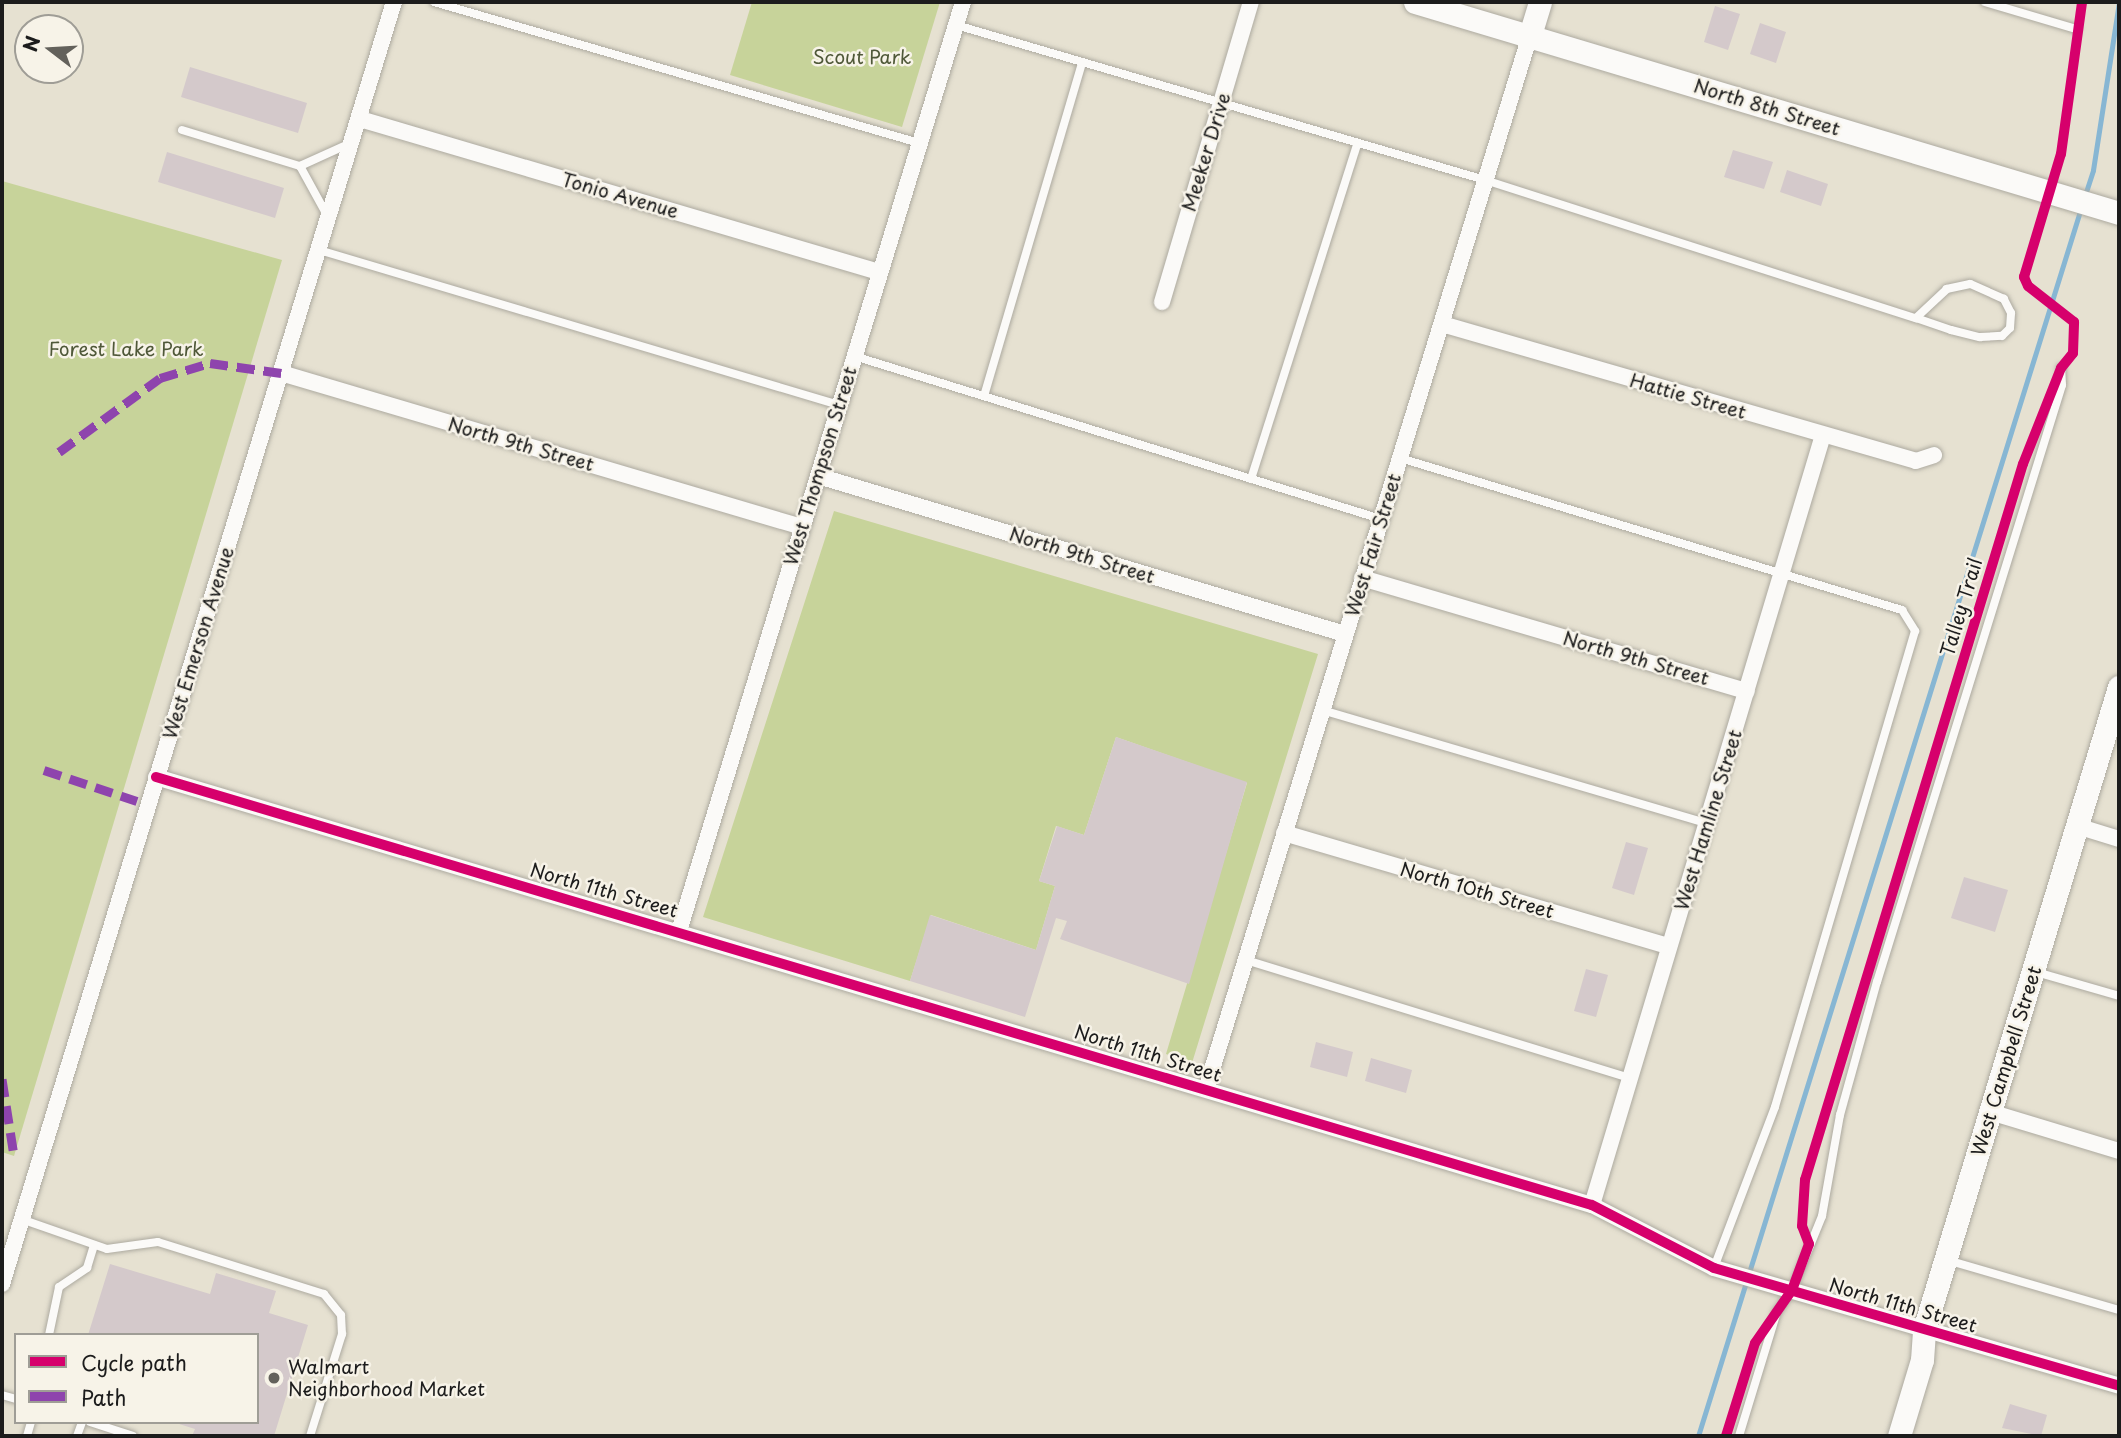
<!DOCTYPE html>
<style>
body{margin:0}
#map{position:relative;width:2121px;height:1438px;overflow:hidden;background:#e6e1d1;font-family:"Playpen Sans",sans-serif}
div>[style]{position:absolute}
.green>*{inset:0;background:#c7d39a}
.stream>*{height:5px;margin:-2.5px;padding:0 2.5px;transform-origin:2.5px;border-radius:2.5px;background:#87b6d3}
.building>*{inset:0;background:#d4c9cb}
.roads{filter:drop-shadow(0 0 2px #adaaa0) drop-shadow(0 0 2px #adaaa0)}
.lane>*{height:8px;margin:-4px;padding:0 4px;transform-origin:4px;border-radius:4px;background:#fbfaf8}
.street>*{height:16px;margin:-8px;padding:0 8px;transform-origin:8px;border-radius:8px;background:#fbfaf8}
.secondary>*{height:23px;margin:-11.5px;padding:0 11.5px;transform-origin:11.5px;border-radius:11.5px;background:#fbfaf8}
.quiet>*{height:9px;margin-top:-4.5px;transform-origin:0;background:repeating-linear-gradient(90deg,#8e44ad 0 18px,transparent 0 27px)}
.cycleway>*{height:10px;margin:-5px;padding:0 5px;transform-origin:5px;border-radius:5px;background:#d6006c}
.dots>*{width:19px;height:19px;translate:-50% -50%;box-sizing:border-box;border:4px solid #f7f3e8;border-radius:50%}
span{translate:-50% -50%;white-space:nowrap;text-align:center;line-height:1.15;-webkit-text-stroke:5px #f7f3e8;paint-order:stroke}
.park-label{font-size:19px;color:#4f5838}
.street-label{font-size:19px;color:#1c1c1c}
.poi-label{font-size:19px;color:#1c1c1c}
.left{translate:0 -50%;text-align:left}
.frame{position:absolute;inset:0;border:4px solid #1c1c1c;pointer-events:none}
.legend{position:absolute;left:14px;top:1333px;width:245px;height:91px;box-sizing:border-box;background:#f7f3e8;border:2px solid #9f9d96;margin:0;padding:9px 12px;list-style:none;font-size:21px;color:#1c1c1c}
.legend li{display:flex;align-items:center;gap:14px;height:35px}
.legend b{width:35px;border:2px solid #9f9d96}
.north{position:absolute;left:14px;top:14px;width:70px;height:70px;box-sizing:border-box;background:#f7f3e8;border:2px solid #9f9d96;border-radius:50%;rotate:287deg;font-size:19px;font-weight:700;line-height:28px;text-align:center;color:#1c1c1c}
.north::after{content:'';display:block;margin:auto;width:24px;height:32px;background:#63615b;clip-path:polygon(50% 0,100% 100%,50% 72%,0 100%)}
</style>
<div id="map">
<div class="green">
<i style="clip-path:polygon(752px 2px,940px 2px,902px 127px,730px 75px)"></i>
<i style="clip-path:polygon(2px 181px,282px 260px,14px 1156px,2px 1152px)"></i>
<i style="clip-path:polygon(834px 511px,1318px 654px,1192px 1063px,1166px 1054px,1247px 783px,1116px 737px,1084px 835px,1056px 826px,1039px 881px,1055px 886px,1036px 950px,931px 915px,910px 981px,703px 917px)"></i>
</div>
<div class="stream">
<i style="left:2084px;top:198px;width:29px;rotate:-72deg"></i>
<i style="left:2093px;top:170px;width:170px;rotate:-81.2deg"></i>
<i style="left:1698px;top:1436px;width:1286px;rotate:-72.68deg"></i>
</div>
<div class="building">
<i style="clip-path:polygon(1715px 6px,1740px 14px,1728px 50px,1704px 42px)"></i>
<i style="clip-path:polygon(1760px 23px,1786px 32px,1776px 63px,1750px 54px)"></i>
<i style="clip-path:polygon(190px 67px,307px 103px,298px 133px,181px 97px)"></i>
<i style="clip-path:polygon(1733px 150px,1773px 162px,1764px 189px,1724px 177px)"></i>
<i style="clip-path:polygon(167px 152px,284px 188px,275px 218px,158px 182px)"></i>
<i style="clip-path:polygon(1787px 170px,1828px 184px,1821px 206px,1780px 192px)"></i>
<i style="clip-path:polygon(1116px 737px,1247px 782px,1189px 984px,1060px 939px,1067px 921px,1056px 918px,1025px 1017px,910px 981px,930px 915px,1036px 950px,1055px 886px,1039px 881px,1057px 826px,1084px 835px)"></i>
<i style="clip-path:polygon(1626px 842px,1648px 848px,1634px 895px,1612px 888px)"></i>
<i style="clip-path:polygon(1964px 877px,2008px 890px,1995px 932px,1951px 918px)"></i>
<i style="clip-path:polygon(1586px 969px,1608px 975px,1596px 1017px,1574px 1011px)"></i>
<i style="clip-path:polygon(1316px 1042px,1353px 1052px,1347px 1077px,1310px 1067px)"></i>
<i style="clip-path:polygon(1371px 1058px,1412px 1070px,1406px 1093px,1365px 1081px)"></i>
<i style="clip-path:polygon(110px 1264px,210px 1294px,216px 1273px,276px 1291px,269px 1313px,308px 1325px,274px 1436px,192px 1436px,195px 1429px,176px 1423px,257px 1422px,257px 1335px,88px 1335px)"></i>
<i style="clip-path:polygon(2010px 1404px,2047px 1415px,2041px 1436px,2002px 1428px)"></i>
</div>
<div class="roads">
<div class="lane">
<i style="left:434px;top:2px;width:505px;rotate:16.21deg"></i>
<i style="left:1985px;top:2px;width:95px;rotate:16.5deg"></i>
<i style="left:956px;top:25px;width:551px;rotate:16.33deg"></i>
<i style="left:1485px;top:180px;width:453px;rotate:17.8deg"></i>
<i style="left:1916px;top:318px;width:37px;rotate:19deg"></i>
<i style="left:1951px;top:330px;width:30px;rotate:14deg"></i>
<i style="left:1980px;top:337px;width:22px;rotate:-3deg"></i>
<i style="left:2002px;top:336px;width:11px;rotate:-45deg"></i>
<i style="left:2010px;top:328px;width:15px;rotate:-86deg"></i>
<i style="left:2011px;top:313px;width:16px;rotate:-117deg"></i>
<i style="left:2004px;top:299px;width:37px;rotate:-156deg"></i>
<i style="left:1970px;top:284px;width:24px;rotate:168deg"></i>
<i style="left:1947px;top:289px;width:42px;rotate:136.9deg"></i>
<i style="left:182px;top:130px;width:123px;rotate:17deg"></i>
<i style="left:300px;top:166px;width:58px;rotate:61.2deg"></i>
<i style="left:300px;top:166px;width:56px;rotate:-24.3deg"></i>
<i style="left:319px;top:250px;width:543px;rotate:16.6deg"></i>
<i style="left:854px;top:356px;width:552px;rotate:17.19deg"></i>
<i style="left:984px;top:396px;width:348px;rotate:-73.6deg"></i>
<i style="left:1400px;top:458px;width:525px;rotate:16.85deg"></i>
<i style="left:1902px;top:610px;width:25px;rotate:58deg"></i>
<i style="left:1915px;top:631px;width:496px;rotate:106.4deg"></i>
<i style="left:1775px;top:1107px;width:172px;rotate:110.8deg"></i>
<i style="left:1251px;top:479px;width:350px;rotate:-72.4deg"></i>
<i style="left:1322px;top:710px;width:401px;rotate:16.4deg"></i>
<i style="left:1246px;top:960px;width:402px;rotate:17.1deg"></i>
<i style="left:2036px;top:972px;width:86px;rotate:16.1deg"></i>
<i style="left:21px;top:1219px;width:91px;rotate:19.2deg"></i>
<i style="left:107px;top:1249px;width:51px;rotate:-7.8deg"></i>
<i style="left:158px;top:1242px;width:174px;rotate:17.4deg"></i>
<i style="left:324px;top:1294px;width:27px;rotate:51deg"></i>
<i style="left:341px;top:1315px;width:19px;rotate:87deg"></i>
<i style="left:342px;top:1334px;width:107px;rotate:107.4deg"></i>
<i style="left:1947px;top:1260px;width:179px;rotate:16.2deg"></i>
<i style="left:49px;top:1335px;width:49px;rotate:-78.2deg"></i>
<i style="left:59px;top:1287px;width:34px;rotate:-34deg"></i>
<i style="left:87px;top:1268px;width:24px;rotate:-73deg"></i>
<i style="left:2px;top:1395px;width:15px;rotate:16deg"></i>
<i style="left:90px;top:1422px;width:45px;rotate:18deg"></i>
<i style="left:27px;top:1436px;width:15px;rotate:-74deg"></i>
<i style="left:77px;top:1436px;width:15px;rotate:-70deg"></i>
<i style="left:1739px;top:1436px;width:130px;rotate:-73deg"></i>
<i style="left:1777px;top:1312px;width:27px;rotate:-56deg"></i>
<i style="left:1792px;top:1290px;width:80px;rotate:-67.9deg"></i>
<i style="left:1822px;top:1216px;width:103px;rotate:-79.9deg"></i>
<i style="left:1840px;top:1115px;width:138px;rotate:-74.5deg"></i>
<i style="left:1877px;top:982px;width:625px;rotate:-72.78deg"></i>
<i style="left:2062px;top:385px;width:17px;rotate:-93deg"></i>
</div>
<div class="street">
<i style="left:360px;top:119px;width:541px;rotate:16.43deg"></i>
<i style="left:1162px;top:302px;width:313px;rotate:-73.5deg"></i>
<i style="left:1442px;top:324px;width:493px;rotate:16.1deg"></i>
<i style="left:1916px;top:461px;width:19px;rotate:-18deg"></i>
<i style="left:281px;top:373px;width:543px;rotate:16.47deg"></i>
<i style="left:818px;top:476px;width:550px;rotate:16.69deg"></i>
<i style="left:1362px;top:578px;width:401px;rotate:16.4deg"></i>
<i style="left:156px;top:777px;width:1498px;rotate:16.6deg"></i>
<i style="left:1592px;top:1205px;width:137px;rotate:27.3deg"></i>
<i style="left:1714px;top:1268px;width:422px;rotate:16.2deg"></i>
<i style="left:2077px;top:826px;width:44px;rotate:17.2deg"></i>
<i style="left:1284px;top:833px;width:401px;rotate:16.4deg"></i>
<i style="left:679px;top:931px;width:971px;rotate:-73deg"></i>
<i style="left:1206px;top:1089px;width:1103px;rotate:-72.91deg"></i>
<i style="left:1990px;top:1112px;width:135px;rotate:16.8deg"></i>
<i style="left:1592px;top:1205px;width:804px;rotate:-73.3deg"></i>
<i style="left:2px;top:1284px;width:1341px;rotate:-73deg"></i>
</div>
<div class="secondary">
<i style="left:1415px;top:2px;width:735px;rotate:16.68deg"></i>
<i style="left:1530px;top:35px;width:34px;rotate:-73deg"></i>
<i style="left:1899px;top:1436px;width:79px;rotate:-73.2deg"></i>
<i style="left:1922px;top:1360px;width:30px;rotate:-86deg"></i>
<i style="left:1924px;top:1330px;width:672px;rotate:-73.13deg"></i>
</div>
</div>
<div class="quiet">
<i style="left:59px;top:452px;width:125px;rotate:-36.2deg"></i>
<i style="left:160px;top:378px;width:52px;rotate:-16.7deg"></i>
<i style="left:210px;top:363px;width:72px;rotate:8deg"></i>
<i style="left:44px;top:770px;width:98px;rotate:18.4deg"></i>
<i style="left:2px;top:1079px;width:78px;rotate:81.1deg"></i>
</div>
<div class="cycleway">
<i style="left:156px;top:777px;width:1498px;rotate:16.6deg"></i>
<i style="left:1592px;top:1205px;width:137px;rotate:27.3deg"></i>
<i style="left:1714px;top:1268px;width:422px;rotate:16.2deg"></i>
<i style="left:1726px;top:1436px;width:97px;rotate:-72.7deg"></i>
<i style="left:1755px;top:1343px;width:65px;rotate:-55.1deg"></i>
<i style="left:1792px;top:1290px;width:49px;rotate:-69.7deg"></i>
<i style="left:1809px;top:1244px;width:19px;rotate:-111deg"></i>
<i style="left:1802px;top:1226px;width:46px;rotate:-86.3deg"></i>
<i style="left:1805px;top:1180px;width:748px;rotate:-73.07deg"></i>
<i style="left:2023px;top:464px;width:103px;rotate:-68.4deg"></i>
<i style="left:2061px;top:368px;width:19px;rotate:-51deg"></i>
<i style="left:2073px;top:353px;width:31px;rotate:-88deg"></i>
<i style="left:2074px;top:322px;width:58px;rotate:-142deg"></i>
<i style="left:2028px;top:286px;width:10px;rotate:-114deg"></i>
<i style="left:2024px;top:277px;width:128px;rotate:-73.3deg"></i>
<i style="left:2061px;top:154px;width:153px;rotate:-82.1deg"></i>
</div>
<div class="dots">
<i style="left:274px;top:1378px;background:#63615b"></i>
</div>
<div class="park-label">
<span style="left:862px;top:57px">Scout Park</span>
<span style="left:126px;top:349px">Forest Lake Park</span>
</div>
<div class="street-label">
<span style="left:1767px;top:107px;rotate:17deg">North 8th Street</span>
<span style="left:1206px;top:152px;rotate:-73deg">Meeker Drive</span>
<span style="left:620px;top:195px;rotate:16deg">Tonio Avenue</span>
<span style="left:1688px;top:396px;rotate:16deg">Hattie Street</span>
<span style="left:521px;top:444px;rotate:16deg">North 9th Street</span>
<span style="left:820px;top:466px;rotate:-73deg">West Thompson Street</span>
<span style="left:1373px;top:545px;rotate:-73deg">West Fair Street</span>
<span style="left:1082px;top:555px;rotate:17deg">North 9th Street</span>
<span style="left:1961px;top:607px;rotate:-73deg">Talley Trail</span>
<span style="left:198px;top:643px;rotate:-73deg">West Emerson Avenue</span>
<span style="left:1636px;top:658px;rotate:16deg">North 9th Street</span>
<span style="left:1708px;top:820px;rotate:-73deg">West Hamline Street</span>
<span style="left:604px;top:890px;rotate:16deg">North 11th Street</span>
<span style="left:1477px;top:890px;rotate:16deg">North 10th Street</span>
<span style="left:1148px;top:1053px;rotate:17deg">North 11th Street</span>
<span style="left:2006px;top:1061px;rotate:-73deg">West Campbell Street</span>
<span style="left:1903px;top:1305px;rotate:16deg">North 11th Street</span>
</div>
<div class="poi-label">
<span class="left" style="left:288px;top:1378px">Walmart<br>Neighborhood Market</span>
</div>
<div class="frame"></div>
<ul class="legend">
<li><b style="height:9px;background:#d6006c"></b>Cycle path</li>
<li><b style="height:9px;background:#8e44ad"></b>Path</li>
</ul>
<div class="north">N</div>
</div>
